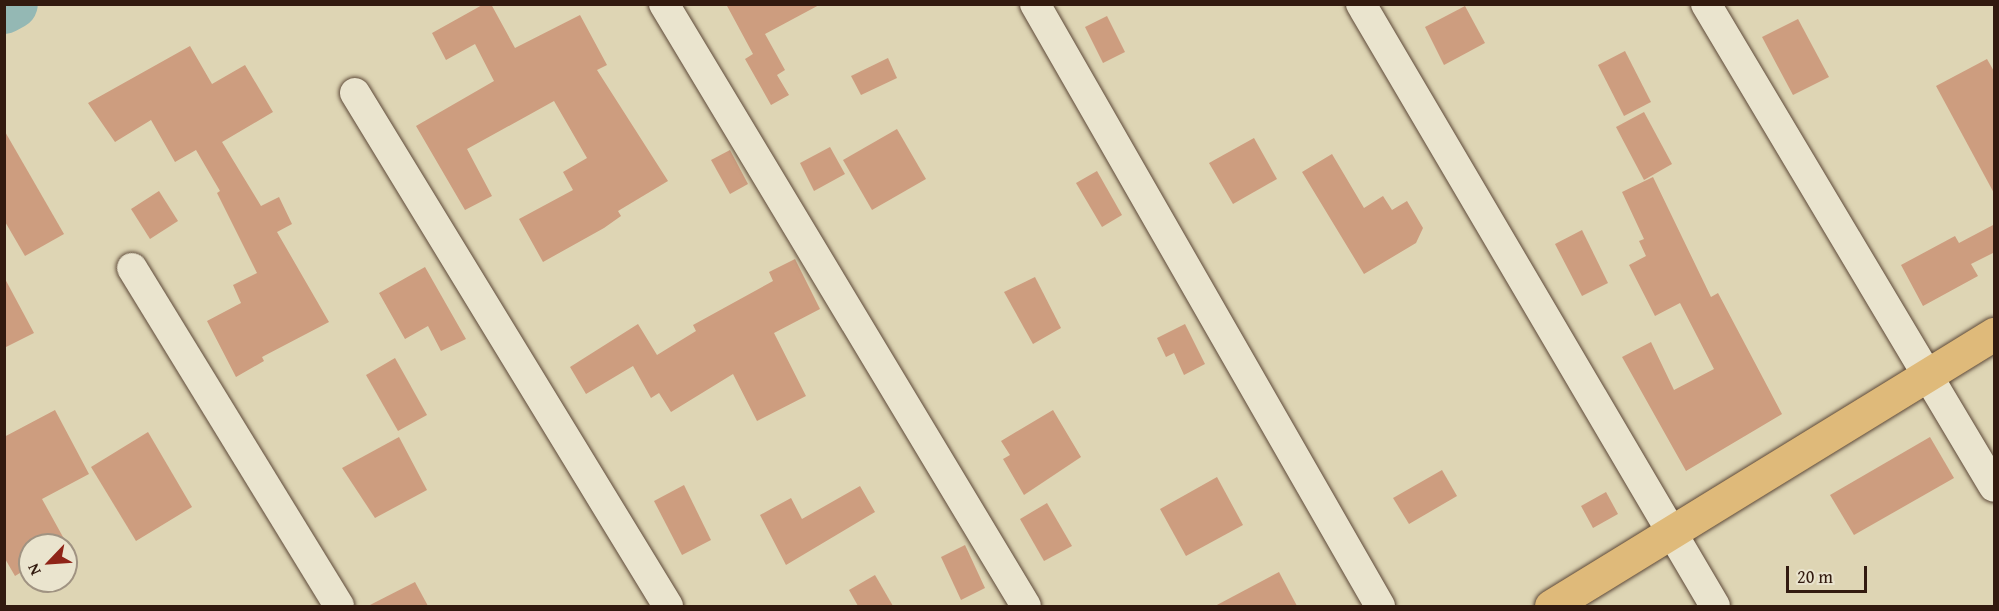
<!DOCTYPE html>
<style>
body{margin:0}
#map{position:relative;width:1999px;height:611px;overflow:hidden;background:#ded5b4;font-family:"Gentium Book Plus",serif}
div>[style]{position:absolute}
.river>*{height:50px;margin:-25px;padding:0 25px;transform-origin:25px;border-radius:25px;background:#94b8b4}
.building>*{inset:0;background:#cd9d7f}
.roads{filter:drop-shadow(0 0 2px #5d4938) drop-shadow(0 0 2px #5d4938)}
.minor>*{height:30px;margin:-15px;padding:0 15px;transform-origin:15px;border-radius:15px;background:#eae4ce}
.major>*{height:33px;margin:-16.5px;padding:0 16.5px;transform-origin:16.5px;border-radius:16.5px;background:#dfba7a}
span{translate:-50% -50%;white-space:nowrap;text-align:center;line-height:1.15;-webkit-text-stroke:5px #eae4ce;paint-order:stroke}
.frame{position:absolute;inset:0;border:6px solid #321a0f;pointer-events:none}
.north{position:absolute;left:18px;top:533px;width:60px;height:60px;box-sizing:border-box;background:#eae4ce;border:2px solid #a09382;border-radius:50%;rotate:245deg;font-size:16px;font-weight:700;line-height:24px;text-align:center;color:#321a0f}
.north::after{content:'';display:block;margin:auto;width:21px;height:27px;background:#8f2418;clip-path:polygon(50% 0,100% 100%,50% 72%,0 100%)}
.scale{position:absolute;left:1786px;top:566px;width:81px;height:27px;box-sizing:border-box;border:3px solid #321a0f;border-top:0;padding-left:8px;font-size:18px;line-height:21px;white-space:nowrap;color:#321a0f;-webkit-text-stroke:4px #eae4ce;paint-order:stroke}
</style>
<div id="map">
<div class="river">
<i style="left:4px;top:9px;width:10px;rotate:-29deg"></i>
</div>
<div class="building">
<i style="clip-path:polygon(484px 4px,491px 4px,515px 48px,580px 15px,607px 65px,597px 70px,668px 181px,618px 211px,621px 216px,604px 228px,543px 262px,519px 219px,573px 190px,563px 172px,587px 158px,554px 101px,467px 149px,492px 196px,465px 210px,416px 126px,494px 81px,475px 44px,446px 60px,432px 33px)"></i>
<i style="clip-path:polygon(726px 4px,821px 4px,765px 34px,785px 70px,777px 75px,789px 95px,771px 105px,745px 59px,753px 54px)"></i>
<i style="clip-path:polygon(1465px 6px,1485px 43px,1444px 65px,1425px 27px)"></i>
<i style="clip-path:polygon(1107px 16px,1125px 52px,1103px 63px,1085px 27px)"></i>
<i style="clip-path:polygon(1798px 19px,1829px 77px,1793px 95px,1762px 37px)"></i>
<i style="clip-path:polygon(190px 46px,212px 84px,245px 65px,273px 112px,222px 142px,261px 206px,279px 197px,292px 224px,277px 232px,329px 322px,262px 357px,264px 361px,236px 377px,207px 321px,241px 303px,233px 285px,257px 273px,217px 193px,220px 191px,196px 150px,175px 162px,151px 120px,115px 142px,88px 103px)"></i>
<i style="clip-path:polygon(1625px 51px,1651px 102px,1624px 116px,1598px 65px)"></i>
<i style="clip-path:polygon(888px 58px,897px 78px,861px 95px,851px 76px)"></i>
<i style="clip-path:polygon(1987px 59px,1995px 73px,1995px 195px,1936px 86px)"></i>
<i style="clip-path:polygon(1644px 112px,1672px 164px,1644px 180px,1616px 127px)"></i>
<i style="clip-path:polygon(897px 129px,926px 179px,872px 210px,843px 160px)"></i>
<i style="clip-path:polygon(4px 130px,64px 234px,25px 256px,4px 220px)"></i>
<i style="clip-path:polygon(1254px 138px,1277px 179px,1233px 204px,1209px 163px)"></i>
<i style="clip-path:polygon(830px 147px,845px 174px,814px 191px,800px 163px)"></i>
<i style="clip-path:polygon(730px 150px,748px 184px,730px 194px,711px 160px)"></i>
<i style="clip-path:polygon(1332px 154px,1364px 208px,1383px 196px,1392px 210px,1407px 201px,1423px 228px,1416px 243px,1364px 274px,1302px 172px)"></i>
<i style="clip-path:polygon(1097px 171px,1122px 215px,1102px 227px,1076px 183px)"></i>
<i style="clip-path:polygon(1653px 177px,1711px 297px,1718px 293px,1782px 414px,1686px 471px,1622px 357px,1651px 342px,1674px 390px,1714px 369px,1680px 303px,1655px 316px,1629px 265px,1646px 256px,1639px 241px,1644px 239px,1622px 192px)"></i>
<i style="clip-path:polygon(159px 191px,178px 221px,150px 239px,131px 209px)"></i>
<i style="clip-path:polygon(1995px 224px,1995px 252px,1971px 264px,1978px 276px,1923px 306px,1901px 265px,1955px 236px,1959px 243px)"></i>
<i style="clip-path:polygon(1582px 230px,1608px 283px,1582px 296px,1555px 244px)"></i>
<i style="clip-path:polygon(795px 259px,820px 309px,774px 333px,806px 396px,757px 421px,733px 374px,671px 412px,659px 393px,651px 398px,633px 366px,586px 394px,570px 367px,638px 324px,657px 355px,696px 331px,693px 325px,773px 281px,769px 272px)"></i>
<i style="clip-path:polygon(425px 267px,466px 339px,441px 351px,428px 326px,405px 339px,379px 293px)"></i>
<i style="clip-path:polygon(4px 277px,34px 333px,4px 348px)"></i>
<i style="clip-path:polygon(1035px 277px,1061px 328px,1033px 344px,1004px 292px)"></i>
<i style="clip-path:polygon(1185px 324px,1205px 364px,1184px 375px,1174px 353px,1166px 357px,1157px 338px)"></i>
<i style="clip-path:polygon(395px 358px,427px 415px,398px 431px,366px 375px)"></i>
<i style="clip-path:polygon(55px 410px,89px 474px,42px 499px,68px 546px,30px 545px,30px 567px,15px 576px,4px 557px,4px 437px)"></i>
<i style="clip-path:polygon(1053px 410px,1081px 457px,1024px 495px,1003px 459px,1010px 455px,1001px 441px)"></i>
<i style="clip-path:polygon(148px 432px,192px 507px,136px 541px,91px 467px)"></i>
<i style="clip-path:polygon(399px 437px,427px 490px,375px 518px,342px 468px)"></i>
<i style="clip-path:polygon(1930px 437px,1954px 478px,1854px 535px,1830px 495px)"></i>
<i style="clip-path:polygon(1442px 470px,1457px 496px,1409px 524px,1393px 498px)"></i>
<i style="clip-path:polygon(1217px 477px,1243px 525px,1186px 556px,1160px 509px)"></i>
<i style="clip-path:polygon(684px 485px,711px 540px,682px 555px,654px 501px)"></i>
<i style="clip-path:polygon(860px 486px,875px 512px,786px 565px,760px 515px,791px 498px,802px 519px)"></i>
<i style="clip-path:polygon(1606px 492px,1618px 514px,1593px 528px,1581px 506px)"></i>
<i style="clip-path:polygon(1047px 503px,1072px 546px,1044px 561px,1020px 519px)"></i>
<i style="clip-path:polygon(965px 545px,985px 588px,961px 600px,941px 557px)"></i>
<i style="clip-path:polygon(1279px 572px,1297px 606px,1215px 606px)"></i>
<i style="clip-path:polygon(875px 575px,893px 606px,858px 606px,849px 590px)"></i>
<i style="clip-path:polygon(415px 582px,428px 606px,368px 606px)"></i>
</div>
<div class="roads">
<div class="minor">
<i style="left:664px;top:4px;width:702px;rotate:58.98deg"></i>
<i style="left:1035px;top:4px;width:694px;rotate:60.18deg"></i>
<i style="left:1361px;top:4px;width:698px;rotate:59.54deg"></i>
<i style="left:1706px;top:4px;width:562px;rotate:59.19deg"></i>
<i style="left:355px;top:93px;width:601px;rotate:58.61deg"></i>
<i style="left:132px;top:268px;width:396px;rotate:58.5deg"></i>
</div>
<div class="major">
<i style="left:1551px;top:606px;width:520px;rotate:-31.55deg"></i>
</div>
</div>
<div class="frame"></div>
<div class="north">N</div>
<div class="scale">20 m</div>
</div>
